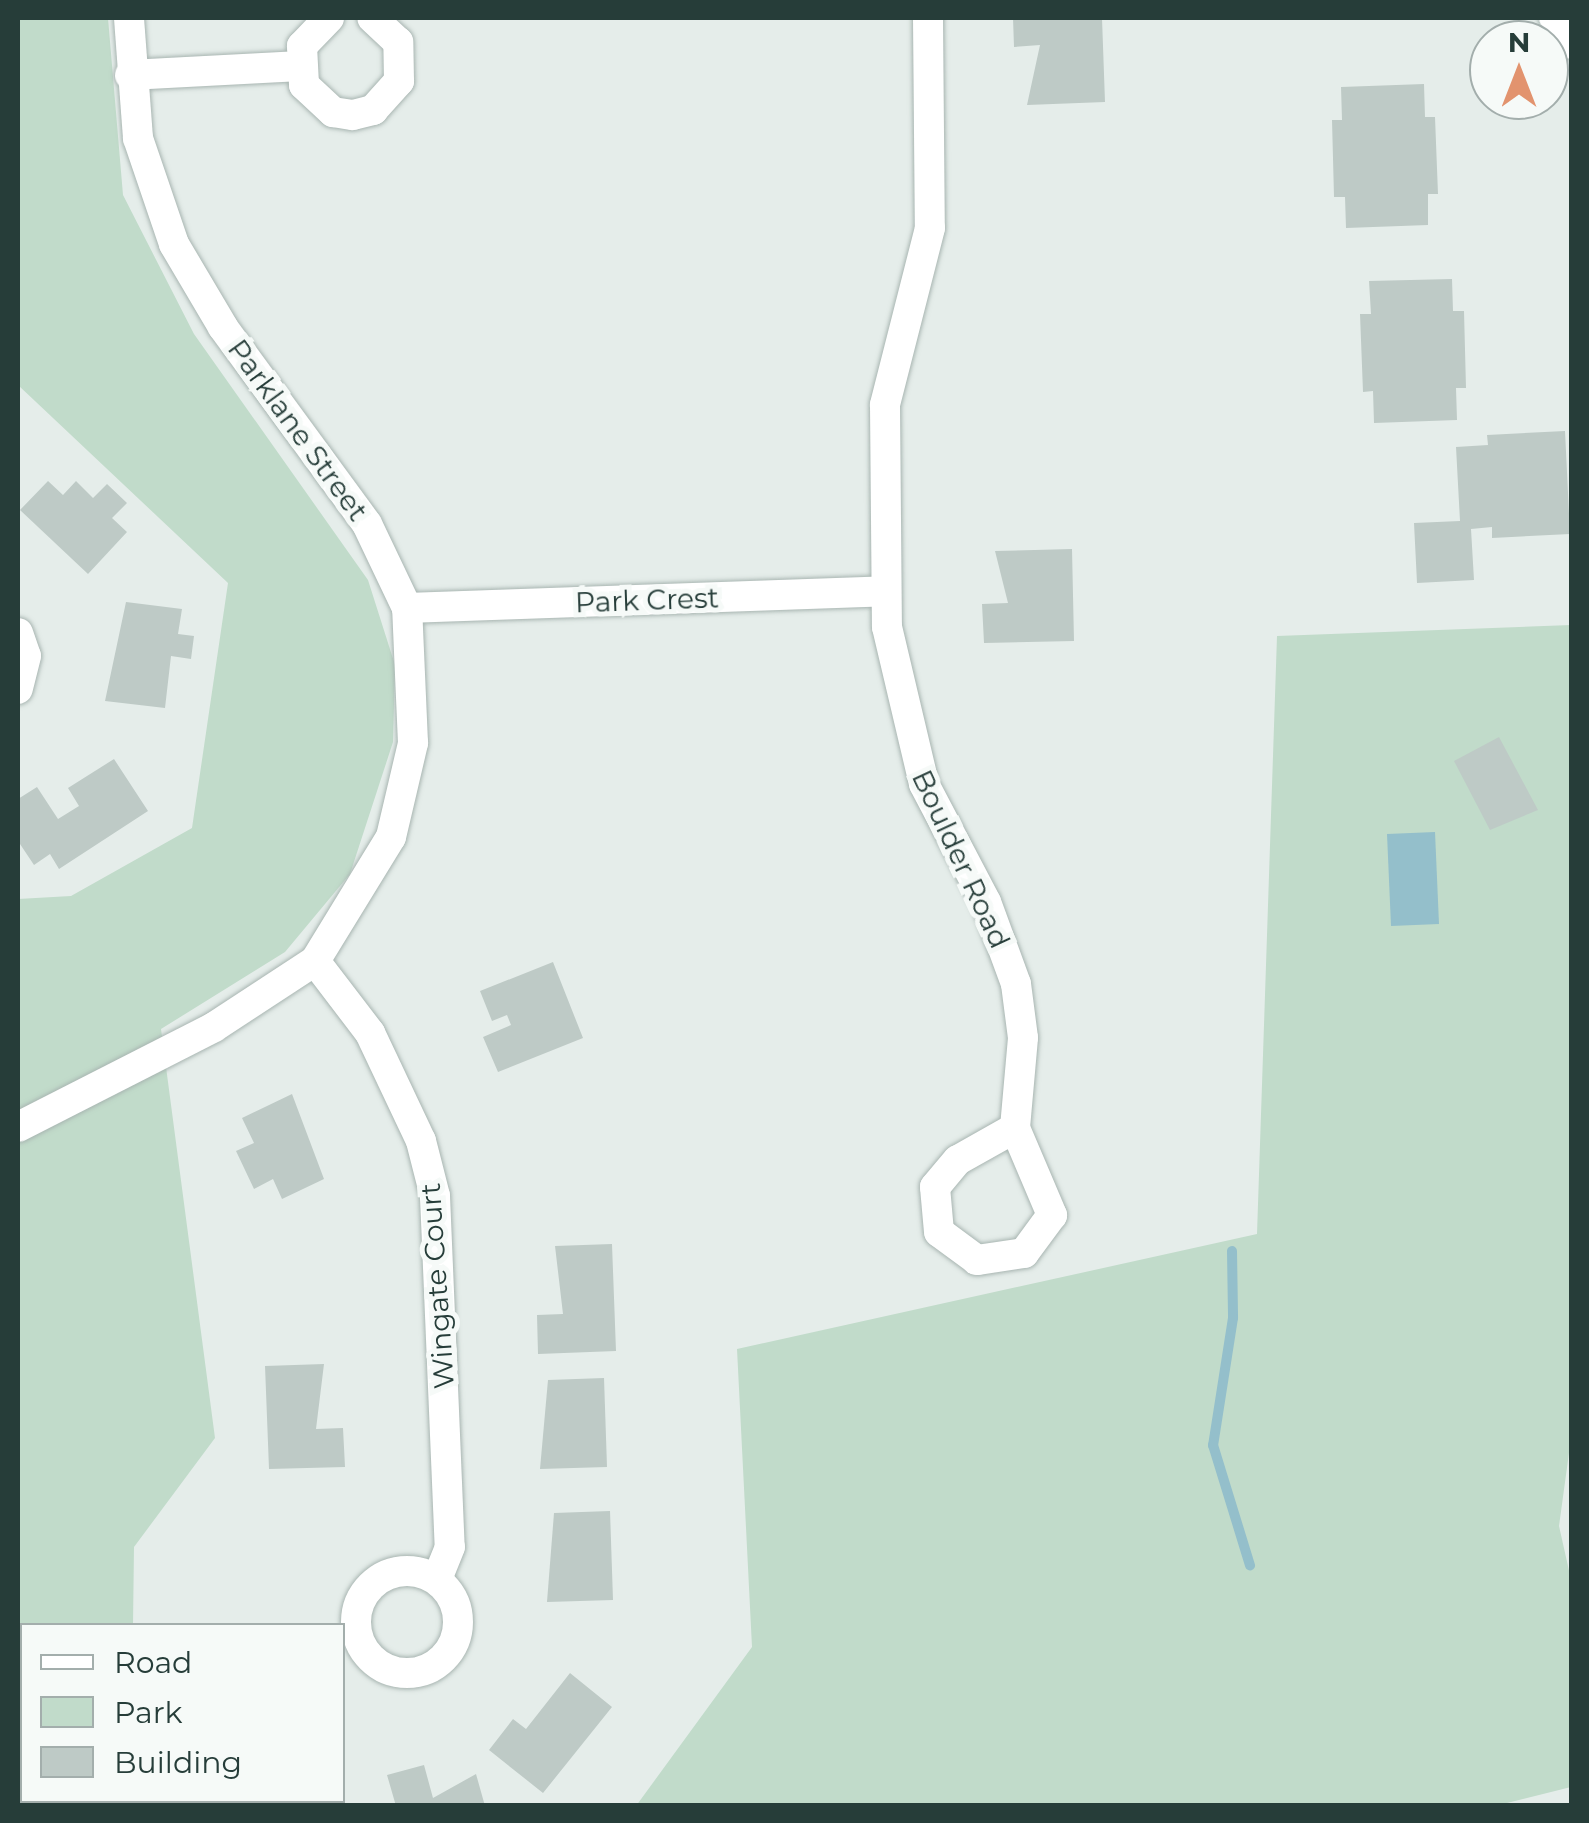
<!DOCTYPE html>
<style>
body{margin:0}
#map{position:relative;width:1589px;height:1823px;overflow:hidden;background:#e5edea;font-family:Montserrat,sans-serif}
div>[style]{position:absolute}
.green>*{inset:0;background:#c1dbca}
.water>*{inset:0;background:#94bfcb}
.stream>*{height:10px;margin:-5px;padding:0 5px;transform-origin:5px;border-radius:5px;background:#94bfcb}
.building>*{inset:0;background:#becac6}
.roads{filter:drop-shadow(0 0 2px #a8b5b1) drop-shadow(0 0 2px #a8b5b1)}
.minor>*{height:30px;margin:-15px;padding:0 15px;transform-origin:15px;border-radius:15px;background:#fff}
.minor>.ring{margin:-15px;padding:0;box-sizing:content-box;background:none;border:30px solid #fff;border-radius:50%}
span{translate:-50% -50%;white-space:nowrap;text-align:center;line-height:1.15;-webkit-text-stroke:10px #f6faf8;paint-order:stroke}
.street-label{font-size:28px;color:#263d39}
.frame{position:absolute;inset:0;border:20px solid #263d39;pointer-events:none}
.legend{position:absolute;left:20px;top:1623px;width:325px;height:180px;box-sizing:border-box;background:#f6faf8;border:2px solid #a3aeac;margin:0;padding:12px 18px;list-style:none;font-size:30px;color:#263d39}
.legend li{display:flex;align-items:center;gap:20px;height:50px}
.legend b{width:50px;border:2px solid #a3aeac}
.north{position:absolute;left:1469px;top:20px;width:100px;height:100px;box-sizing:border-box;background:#f6faf8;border:2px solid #a3aeac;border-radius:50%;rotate:0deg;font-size:28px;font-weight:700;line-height:40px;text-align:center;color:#263d39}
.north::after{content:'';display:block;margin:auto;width:35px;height:45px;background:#e2936e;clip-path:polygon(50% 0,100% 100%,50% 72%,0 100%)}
</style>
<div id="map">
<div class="green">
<i style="clip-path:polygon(18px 18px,108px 18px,123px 195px,194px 334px,368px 580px,395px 665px,393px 742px,350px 874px,285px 952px,161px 1029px,215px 1438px,134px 1547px,133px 1625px,22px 1626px,22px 1800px,222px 1805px,18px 1805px,18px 899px,71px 896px,192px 828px,228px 583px,18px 385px)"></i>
<i style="clip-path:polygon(1571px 625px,1572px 1431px,1559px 1526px,1572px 1584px,1571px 1787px,1495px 1806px,636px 1806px,752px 1647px,737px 1349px,1257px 1234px,1277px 636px)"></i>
</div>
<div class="water">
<i style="clip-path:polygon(1435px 832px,1439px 924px,1391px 926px,1387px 834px)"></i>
</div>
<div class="stream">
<i style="left:1232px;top:1251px;width:67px;rotate:89.1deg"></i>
<i style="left:1233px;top:1318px;width:129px;rotate:98.9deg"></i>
<i style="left:1213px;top:1445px;width:126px;rotate:72.9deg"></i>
</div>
<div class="building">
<i style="clip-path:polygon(1013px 18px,1102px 18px,1105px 102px,1027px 105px,1040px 45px,1014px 47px)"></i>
<i style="clip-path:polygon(1424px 84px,1425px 117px,1435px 117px,1438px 194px,1428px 194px,1428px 225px,1346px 228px,1345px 197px,1334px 197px,1332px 120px,1342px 120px,1341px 87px)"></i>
<i style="clip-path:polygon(1452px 279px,1453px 311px,1464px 311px,1466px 388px,1456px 388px,1457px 420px,1374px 423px,1373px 391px,1363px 392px,1360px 314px,1371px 314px,1369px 281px)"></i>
<i style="clip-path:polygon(1565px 431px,1570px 534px,1492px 538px,1492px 527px,1471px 529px,1474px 580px,1417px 583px,1414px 523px,1460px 521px,1456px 447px,1488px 445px,1487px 435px)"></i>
<i style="clip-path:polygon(48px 481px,63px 495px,76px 481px,93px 498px,107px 484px,127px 503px,112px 518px,127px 532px,88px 574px,20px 510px)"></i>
<i style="clip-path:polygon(1072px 549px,1074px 641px,984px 643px,982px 604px,1008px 603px,995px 551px)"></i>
<i style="clip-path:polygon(126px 602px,182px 609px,178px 634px,194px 636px,191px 659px,171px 656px,165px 708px,105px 701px)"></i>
<i style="clip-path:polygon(1499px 737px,1538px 810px,1490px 830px,1454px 761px)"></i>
<i style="clip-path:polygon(114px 759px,148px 811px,59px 869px,50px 854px,34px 865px,18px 841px,18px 799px,37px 787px,58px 819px,79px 806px,68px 788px)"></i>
<i style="clip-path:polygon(553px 962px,583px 1038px,498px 1072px,483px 1037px,511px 1025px,507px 1015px,492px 1021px,480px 991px)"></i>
<i style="clip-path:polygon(292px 1094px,324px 1179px,282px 1199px,273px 1179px,254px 1189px,236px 1151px,254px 1143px,242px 1118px)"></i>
<i style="clip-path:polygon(612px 1244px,616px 1351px,538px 1354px,537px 1315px,563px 1314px,555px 1246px)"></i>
<i style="clip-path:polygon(324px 1364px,316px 1429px,343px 1428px,345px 1467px,269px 1469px,265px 1366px)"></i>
<i style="clip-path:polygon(604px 1378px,607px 1467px,540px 1469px,548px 1380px)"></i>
<i style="clip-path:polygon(610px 1511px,613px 1600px,547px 1602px,554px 1513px)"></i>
<i style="clip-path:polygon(570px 1673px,612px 1707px,543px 1793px,489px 1750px,513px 1719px,526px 1729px)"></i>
<i style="clip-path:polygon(424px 1765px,433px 1798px,476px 1774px,485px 1806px,396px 1806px,387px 1775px)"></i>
</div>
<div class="roads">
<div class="minor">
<i style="left:329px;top:18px;width:39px;rotate:134deg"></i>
<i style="left:302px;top:46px;width:39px;rotate:87deg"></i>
<i style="left:304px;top:85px;width:40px;rotate:43deg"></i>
<i style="left:333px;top:112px;width:20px;rotate:9deg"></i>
<i style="left:353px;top:115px;width:21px;rotate:-14deg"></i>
<i style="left:373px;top:110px;width:39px;rotate:-48deg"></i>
<i style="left:399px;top:81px;width:39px;rotate:-91deg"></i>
<i style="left:398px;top:42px;width:35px;rotate:-137deg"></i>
<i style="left:928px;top:18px;width:210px;rotate:89.5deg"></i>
<i style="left:930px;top:228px;width:183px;rotate:104.3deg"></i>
<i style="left:885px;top:405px;width:222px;rotate:89.5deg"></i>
<i style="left:887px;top:627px;width:161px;rotate:76.7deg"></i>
<i style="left:924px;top:784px;width:133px;rotate:62.3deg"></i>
<i style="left:986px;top:902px;width:87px;rotate:69.9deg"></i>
<i style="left:1016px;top:984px;width:54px;rotate:82.6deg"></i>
<i style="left:1023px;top:1038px;width:90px;rotate:95.1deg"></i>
<i style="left:1554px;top:18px;width:32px;rotate:55deg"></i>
<i style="left:130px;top:75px;width:170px;rotate:-3deg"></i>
<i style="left:407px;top:608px;width:479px;rotate:-2deg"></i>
<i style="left:18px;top:633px;width:24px;rotate:71deg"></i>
<i style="left:26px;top:656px;width:34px;rotate:104deg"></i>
<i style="left:315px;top:961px;width:91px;rotate:52.6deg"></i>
<i style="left:370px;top:1033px;width:119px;rotate:64.7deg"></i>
<i style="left:421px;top:1141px;width:57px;rotate:75.7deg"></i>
<i style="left:435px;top:1196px;width:351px;rotate:87.6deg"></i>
<i style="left:450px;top:1547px;width:35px;rotate:112deg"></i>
<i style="left:18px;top:1127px;width:220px;rotate:-27deg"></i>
<i style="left:214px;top:1027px;width:121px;rotate:-33.2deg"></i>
<i style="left:315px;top:961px;width:145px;rotate:-58.5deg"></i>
<i style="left:391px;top:837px;width:97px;rotate:-76.8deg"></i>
<i style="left:413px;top:743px;width:135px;rotate:-92.5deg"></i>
<i style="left:407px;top:608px;width:93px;rotate:-115.5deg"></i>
<i style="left:367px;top:524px;width:244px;rotate:-126.2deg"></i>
<i style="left:223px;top:327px;width:96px;rotate:-120.6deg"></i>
<i style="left:174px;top:244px;width:112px;rotate:-108.8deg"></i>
<i style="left:138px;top:138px;width:120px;rotate:-94.3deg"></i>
<i style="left:1015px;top:1128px;width:95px;rotate:67deg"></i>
<i style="left:1052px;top:1215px;width:47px;rotate:126.4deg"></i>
<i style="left:1024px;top:1253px;width:48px;rotate:171.5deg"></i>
<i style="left:977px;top:1260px;width:47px;rotate:-143.6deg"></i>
<i style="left:939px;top:1232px;width:45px;rotate:-95.1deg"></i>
<i style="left:935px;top:1187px;width:35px;rotate:-50deg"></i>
<i style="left:958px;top:1160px;width:65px;rotate:-29.3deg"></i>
<i class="ring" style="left:356px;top:1571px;width:72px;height:72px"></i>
</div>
</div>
<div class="street-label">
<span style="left:298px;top:430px;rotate:54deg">Parklane Street</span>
<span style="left:647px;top:600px;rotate:-2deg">Park Crest</span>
<span style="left:961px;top:859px;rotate:65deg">Boulder Road</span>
<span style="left:437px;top:1286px;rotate:-94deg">Wingate Court</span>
</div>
<div class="frame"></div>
<ul class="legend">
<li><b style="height:12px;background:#fff"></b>Road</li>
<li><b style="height:28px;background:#c1dbca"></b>Park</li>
<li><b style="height:28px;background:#becac6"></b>Building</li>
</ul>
<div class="north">N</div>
</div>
